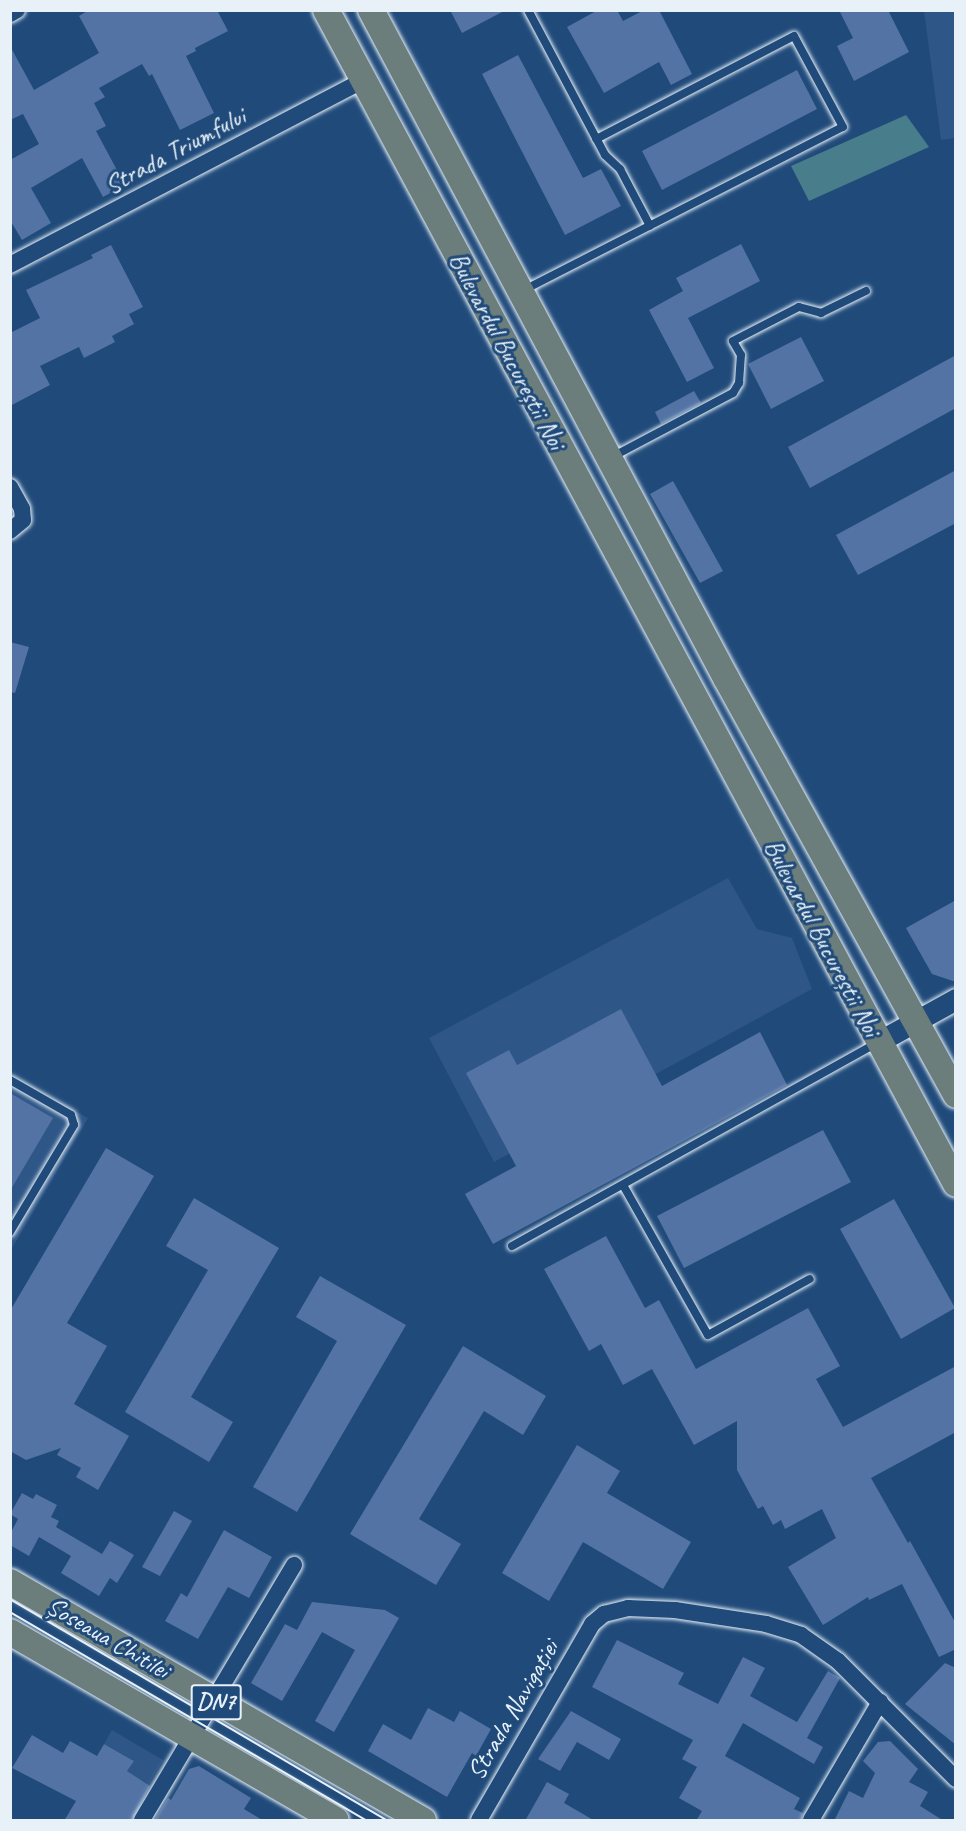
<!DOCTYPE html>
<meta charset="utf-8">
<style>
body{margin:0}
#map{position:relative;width:966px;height:1831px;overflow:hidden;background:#1f4a7a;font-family:Caveat,sans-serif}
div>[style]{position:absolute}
.built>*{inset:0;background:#2e5687}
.green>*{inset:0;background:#487d8b}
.building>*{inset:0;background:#5273a4}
.roads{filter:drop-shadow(0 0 2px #e8f1f8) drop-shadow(0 0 2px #e8f1f8)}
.service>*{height:8px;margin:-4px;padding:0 4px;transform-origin:4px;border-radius:4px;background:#1f4a7a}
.minor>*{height:16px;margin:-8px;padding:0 8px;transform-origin:8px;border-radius:8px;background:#1f4a7a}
.tertiary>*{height:21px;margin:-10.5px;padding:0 10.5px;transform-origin:10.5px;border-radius:10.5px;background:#1f4a7a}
.primary>*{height:26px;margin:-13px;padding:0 13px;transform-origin:13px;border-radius:13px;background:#6c7e7c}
.tram>*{height:1.5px;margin:-0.75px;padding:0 0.75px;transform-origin:0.75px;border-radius:0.75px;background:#e8f1f8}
span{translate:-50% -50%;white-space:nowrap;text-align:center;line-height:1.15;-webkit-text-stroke:6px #1f4a7a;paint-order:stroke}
.shield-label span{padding:2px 4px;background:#1f4a7a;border:2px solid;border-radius:4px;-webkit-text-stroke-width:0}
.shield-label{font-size:24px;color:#e8f1f8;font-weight:700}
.street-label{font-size:26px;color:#e8f1f8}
.frame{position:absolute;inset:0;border:12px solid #e8f1f8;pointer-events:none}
</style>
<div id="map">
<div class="built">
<i style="clip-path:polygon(924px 11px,955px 11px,955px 138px,941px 140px)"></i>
<i style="clip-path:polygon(728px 878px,757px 929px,792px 938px,812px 989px,494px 1162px,429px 1038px)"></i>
<i style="clip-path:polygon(11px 1076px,88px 1118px,11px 1250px)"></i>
<i style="clip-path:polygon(112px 1730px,163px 1760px,148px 1785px,127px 1771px,133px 1760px,104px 1744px)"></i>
</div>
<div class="green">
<i style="clip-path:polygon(906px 115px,929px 147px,809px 201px,791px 166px)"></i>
</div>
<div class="building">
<i style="clip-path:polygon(89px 10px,217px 10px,228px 31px,195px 48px,196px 51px,186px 56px,214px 113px,180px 130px,152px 74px,149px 76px,142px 64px,99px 88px,105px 97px,94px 103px,106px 126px,96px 131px,125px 185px,103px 197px,82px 158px,31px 188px,51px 223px,22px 240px,10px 220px,10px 160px,39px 144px,23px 114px,10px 120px,10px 46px,34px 90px,99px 53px,79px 16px)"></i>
<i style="clip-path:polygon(450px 10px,506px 10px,462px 33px)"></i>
<i style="clip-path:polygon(598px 10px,617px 10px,623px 21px,644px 10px,659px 10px,692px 74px,671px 85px,659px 62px,604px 93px,567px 27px)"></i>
<i style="clip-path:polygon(839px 10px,888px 10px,909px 52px,854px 81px,837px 46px,853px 38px)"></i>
<i style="clip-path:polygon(518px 55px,583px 178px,601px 169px,621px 206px,565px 235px,482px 74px)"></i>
<i style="clip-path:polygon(797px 70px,817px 109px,662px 190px,642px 151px)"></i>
<i style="clip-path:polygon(741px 244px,760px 281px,688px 318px,714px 368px,687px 382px,649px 310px,683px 291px,676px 278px)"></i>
<i style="clip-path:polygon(111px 245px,143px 307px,129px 314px,134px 324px,112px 336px,115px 342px,84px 358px,79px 347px,40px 366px,50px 385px,10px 406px,10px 333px,40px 318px,26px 290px,93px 258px,91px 255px)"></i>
<i style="clip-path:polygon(801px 337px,824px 381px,771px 409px,748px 364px)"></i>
<i style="clip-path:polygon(956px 355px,956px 408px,810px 488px,788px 447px)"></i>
<i style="clip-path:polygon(694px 391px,701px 403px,661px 424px,655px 412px)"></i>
<i style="clip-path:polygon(956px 470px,956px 523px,858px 575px,836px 535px)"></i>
<i style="clip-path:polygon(673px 481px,723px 571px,700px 583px,650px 494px)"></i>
<i style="clip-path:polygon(10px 642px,29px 647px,15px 693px,10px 692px)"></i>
<i style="clip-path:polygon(956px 900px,956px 982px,932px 974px,906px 928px)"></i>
<i style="clip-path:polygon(621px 1009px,662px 1086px,760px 1032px,787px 1085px,493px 1244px,465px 1194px,516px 1166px,466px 1073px,509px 1050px,517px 1065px)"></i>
<i style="clip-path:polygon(10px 1093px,53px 1118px,10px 1191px)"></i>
<i style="clip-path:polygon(823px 1130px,851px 1182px,684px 1268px,657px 1216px)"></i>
<i style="clip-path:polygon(106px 1148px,154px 1176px,67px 1323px,107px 1346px,74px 1404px,129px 1436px,98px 1490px,76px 1477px,81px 1468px,57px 1455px,61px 1448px,26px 1460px,10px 1451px,10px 1311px)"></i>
<i style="clip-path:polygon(194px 1198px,279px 1248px,191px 1397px,233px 1422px,209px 1462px,125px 1412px,208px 1270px,166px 1246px)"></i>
<i style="clip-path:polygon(894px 1199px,955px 1308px,901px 1339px,840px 1229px)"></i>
<i style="clip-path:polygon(606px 1236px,645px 1308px,659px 1300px,696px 1369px,808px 1308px,840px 1366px,816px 1379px,843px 1427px,956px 1366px,956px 1432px,871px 1478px,908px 1543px,910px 1541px,956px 1624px,956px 1649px,939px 1657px,902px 1584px,869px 1600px,868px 1597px,823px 1625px,788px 1567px,836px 1538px,822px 1509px,785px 1529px,781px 1520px,773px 1525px,763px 1506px,758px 1509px,737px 1470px,737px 1421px,694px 1445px,652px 1369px,623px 1385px,601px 1344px,589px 1351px,544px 1269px)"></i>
<i style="clip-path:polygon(320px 1276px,406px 1325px,297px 1512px,253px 1487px,337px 1341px,296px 1317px)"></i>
<i style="clip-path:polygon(463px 1346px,546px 1396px,523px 1435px,484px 1411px,419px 1519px,461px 1544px,436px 1585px,350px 1534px)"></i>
<i style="clip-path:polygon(577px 1445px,620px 1471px,607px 1493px,691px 1542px,663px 1589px,583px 1542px,549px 1601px,502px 1573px)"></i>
<i style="clip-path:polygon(22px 1493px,33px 1499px,36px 1494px,57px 1505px,51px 1517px,59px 1521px,56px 1527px,102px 1554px,110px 1541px,134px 1555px,117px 1583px,110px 1578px,99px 1596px,61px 1573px,71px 1556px,39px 1537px,29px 1556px,10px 1545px,10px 1534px,18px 1519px,10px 1514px)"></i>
<i style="clip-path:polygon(174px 1511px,192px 1521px,160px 1576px,142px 1567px)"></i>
<i style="clip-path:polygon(224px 1530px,272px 1557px,249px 1598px,228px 1587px,198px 1639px,165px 1621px,181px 1593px,187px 1597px)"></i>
<i style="clip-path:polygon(312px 1602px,385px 1610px,399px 1618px,334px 1732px,315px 1721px,355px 1650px,322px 1632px,282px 1701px,251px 1683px,285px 1624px,297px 1630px)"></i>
<i style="clip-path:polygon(617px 1640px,684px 1673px,678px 1684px,718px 1704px,743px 1657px,765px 1668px,750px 1696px,797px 1722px,828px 1671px,840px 1678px,807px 1738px,823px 1747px,814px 1764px,743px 1723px,725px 1756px,800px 1798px,794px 1809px,803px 1813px,801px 1821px,696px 1821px,702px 1811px,679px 1798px,697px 1767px,682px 1759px,693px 1740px,592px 1687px)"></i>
<i style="clip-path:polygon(945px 1663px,956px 1668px,956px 1745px,905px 1704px)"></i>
<i style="clip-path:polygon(428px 1708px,454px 1722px,460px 1711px,491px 1729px,476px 1756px,472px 1753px,447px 1797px,368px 1751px,383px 1724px,411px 1740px)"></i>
<i style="clip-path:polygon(571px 1711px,621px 1739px,609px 1760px,577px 1742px,560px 1771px,538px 1759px)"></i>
<i style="clip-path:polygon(32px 1735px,63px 1753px,70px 1741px,97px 1756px,104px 1744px,134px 1761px,127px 1771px,150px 1786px,132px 1821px,64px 1821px,76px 1801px,12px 1768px)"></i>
<i style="clip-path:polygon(890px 1741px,918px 1769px,909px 1782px,928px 1792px,920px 1806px,944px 1821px,834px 1821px,849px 1791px,863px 1798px,875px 1773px,863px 1761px,878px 1742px)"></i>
<i style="clip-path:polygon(199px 1766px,251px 1798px,244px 1809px,264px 1821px,154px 1821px,168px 1798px,171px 1800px,189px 1769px)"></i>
<i style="clip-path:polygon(547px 1782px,569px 1794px,564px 1803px,595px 1821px,525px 1821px)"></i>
</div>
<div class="roads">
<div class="service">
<i style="left:528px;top:10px;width:164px;rotate:62deg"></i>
<i style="left:605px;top:155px;width:21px;rotate:43deg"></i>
<i style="left:620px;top:169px;width:64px;rotate:62.2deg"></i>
<i style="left:522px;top:291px;width:360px;rotate:-27.1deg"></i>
<i style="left:843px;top:127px;width:103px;rotate:-118.3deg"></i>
<i style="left:794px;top:36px;width:223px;rotate:152.5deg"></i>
<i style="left:612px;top:457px;width:137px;rotate:-27.9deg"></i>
<i style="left:733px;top:393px;width:12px;rotate:-59deg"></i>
<i style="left:739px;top:383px;width:28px;rotate:-86deg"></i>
<i style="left:741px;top:355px;width:16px;rotate:-120deg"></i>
<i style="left:733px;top:341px;width:74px;rotate:-27.3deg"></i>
<i style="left:799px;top:307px;width:23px;rotate:15deg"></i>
<i style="left:821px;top:313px;width:50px;rotate:-26.1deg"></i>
<i style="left:10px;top:1080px;width:70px;rotate:29.8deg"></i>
<i style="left:71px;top:1115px;width:10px;rotate:73deg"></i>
<i style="left:74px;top:1125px;width:125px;rotate:120.9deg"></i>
<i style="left:623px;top:1185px;width:172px;rotate:60.5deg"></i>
<i style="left:708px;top:1335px;width:116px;rotate:-28.8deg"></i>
<i style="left:512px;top:1246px;width:417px;rotate:-29.1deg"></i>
</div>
<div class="minor">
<i style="left:10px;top:14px;width:8px;rotate:-30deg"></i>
<i style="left:10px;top:265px;width:397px;rotate:-27.6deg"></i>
<i style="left:10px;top:487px;width:25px;rotate:61deg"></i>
<i style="left:22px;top:509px;width:11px;rotate:85deg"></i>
<i style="left:23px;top:520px;width:17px;rotate:140deg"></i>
<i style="left:142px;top:1820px;width:297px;rotate:-59.2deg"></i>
<i style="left:479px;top:1820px;width:226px;rotate:-60deg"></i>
<i style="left:592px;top:1624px;width:16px;rotate:-40deg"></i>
<i style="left:604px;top:1614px;width:25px;rotate:-14deg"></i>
<i style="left:628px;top:1608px;width:47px;rotate:2.4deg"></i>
<i style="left:675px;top:1610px;width:92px;rotate:8.7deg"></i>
<i style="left:766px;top:1624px;width:37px;rotate:17deg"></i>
<i style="left:801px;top:1635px;width:45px;rotate:35.1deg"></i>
<i style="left:838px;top:1661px;width:167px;rotate:45deg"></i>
<i style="left:811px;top:1820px;width:137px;rotate:-59.7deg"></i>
</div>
<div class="tertiary">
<i style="left:878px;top:1042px;width:89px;rotate:-28.9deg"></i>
</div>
<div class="primary">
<i style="left:326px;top:10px;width:1332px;rotate:61.78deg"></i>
<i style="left:371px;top:10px;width:756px;rotate:62.01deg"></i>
<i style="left:726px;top:678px;width:476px;rotate:61.1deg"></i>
<i style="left:10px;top:1582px;width:477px;rotate:30deg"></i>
<i style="left:10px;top:1632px;width:376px;rotate:30deg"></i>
</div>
</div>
<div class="tram">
<i style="left:10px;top:1599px;width:436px;rotate:30.4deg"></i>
<i style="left:10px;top:1612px;width:412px;rotate:30.3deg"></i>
</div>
<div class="shield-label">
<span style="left:216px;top:1702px">DN7</span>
</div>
<div class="street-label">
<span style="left:175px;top:151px;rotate:-28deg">Strada Triumfului</span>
<span style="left:507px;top:351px;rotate:62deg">Bulevardul Bucureștii Noi</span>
<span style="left:822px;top:938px;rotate:62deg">Bulevardul Bucureștii Noi</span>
<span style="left:108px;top:1638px;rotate:30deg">Șoseaua Chitilei</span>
<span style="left:513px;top:1710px;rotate:-60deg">Strada Navigației</span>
</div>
<div class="frame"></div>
</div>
